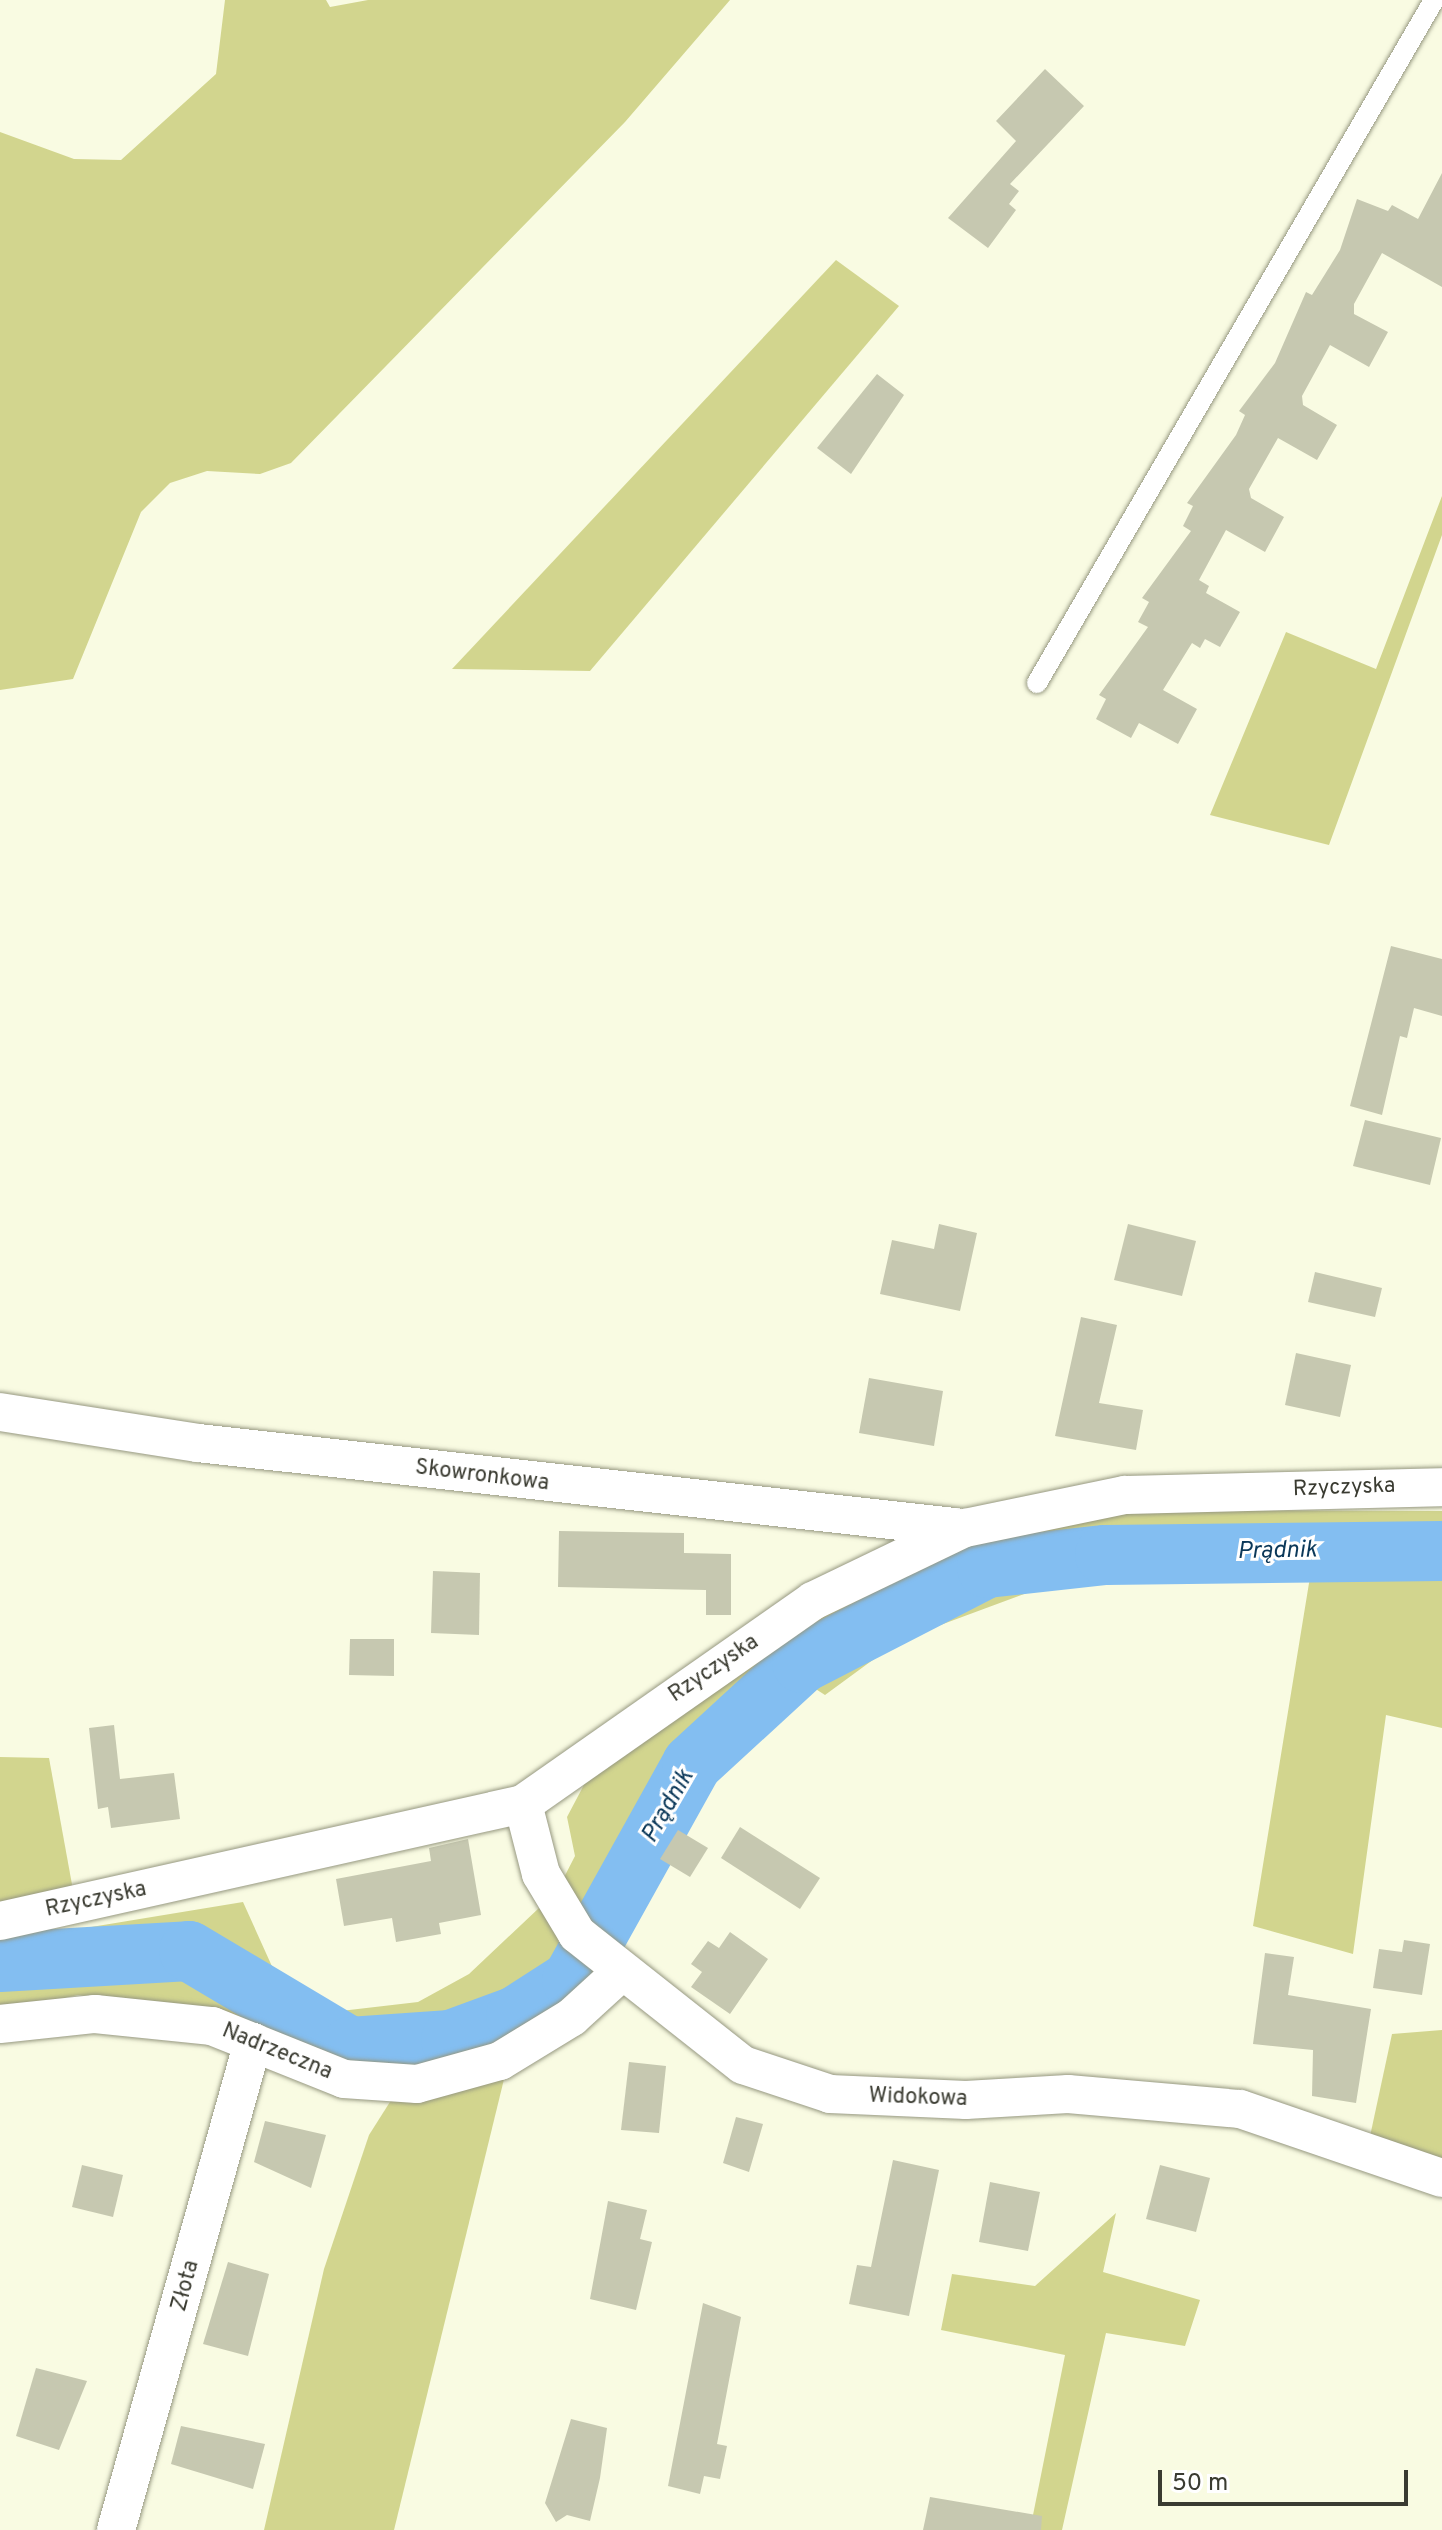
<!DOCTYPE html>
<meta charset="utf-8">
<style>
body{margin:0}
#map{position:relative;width:1442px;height:2530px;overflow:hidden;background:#f9fbe2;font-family:Overpass,sans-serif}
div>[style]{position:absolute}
.green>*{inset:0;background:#d2d58e}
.river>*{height:60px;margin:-30px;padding:0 30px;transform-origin:30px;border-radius:30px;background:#83bef1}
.building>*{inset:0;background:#c6c8b0}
.roads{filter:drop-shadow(0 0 2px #969881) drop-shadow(0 0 2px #969881)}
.service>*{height:20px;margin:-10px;padding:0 10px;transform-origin:10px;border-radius:10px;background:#fff}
.minor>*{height:38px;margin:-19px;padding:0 19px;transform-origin:19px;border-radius:19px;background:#fff}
span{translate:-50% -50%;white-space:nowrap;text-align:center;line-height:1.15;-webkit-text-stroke:6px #fff;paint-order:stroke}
.street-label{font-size:22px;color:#3a3b31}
.water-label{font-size:24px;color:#0b3859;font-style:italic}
.scale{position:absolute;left:1158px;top:2470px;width:250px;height:36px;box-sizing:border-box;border:4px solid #3a3b31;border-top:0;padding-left:10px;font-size:24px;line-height:28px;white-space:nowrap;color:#3a3b31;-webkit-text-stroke:6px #fff;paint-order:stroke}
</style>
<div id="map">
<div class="green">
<i style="clip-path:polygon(225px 0,326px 0,330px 7px,368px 0,730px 0,625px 122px,291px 463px,260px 474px,207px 471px,170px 483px,141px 512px,73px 679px,0 690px,0 132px,74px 159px,121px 160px,216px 74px)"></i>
<i style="clip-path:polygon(836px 260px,899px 306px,590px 671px,452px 669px)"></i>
<i style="clip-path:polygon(1442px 496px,1442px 535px,1329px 845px,1210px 815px,1286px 632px,1376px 669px)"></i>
<i style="clip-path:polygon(1080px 1510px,1442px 1511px,1442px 1728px,1386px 1715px,1353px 1954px,1253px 1926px,1310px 1577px,1054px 1583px,900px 1640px,825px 1695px,811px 1686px,749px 1728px,534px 1985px,449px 2043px,382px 2063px,304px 2054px,211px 2014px,78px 1995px,0 2013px,0 1942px,243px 1902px,275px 1973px,332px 2012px,418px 2002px,469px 1974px,557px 1891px,575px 1856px,567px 1817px,586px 1781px,816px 1615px,965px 1545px)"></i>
<i style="clip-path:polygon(0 1757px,49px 1758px,73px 1890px,0 1906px)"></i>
<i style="clip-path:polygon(1442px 2030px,1442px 2167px,1369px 2141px,1392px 2034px)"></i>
<i style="clip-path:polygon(506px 2071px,394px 2530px,264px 2530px,324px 2269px,369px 2135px,395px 2094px)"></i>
<i style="clip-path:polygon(1116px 2213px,1103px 2272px,1200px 2300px,1185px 2346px,1106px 2333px,1062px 2530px,1030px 2530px,1065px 2355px,941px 2330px,952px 2274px,1035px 2286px)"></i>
</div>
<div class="river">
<i style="left:0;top:1962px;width:189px;rotate:-3.3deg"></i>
<i style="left:189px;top:1951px;width:187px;rotate:30.8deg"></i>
<i style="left:350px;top:2047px;width:101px;rotate:-4deg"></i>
<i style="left:451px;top:2040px;width:69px;rotate:-20.3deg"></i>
<i style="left:516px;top:2016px;width:67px;rotate:-32.7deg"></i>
<i style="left:572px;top:1980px;width:247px;rotate:-60.9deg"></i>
<i style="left:692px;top:1764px;width:149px;rotate:-42.6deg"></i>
<i style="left:802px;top:1663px;width:208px;rotate:-27.2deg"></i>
<i style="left:987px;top:1568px;width:119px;rotate:-6.3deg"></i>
<i style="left:1105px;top:1555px;width:337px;rotate:-0.7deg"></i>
</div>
<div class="building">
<i style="clip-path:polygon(1045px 69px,1084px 106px,1010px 184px,1019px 191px,1009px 204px,1016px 210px,988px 248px,948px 218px,1016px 141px,996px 121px)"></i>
<i style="clip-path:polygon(1442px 173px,1442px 287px,1382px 253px,1354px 304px,1354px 314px,1388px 332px,1369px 367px,1330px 345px,1302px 396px,1303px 405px,1337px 425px,1317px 460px,1278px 438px,1249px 489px,1251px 498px,1284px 517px,1265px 552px,1226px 530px,1199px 580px,1209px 586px,1206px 593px,1240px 612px,1220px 647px,1205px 639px,1200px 648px,1192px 643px,1163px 690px,1197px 709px,1178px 744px,1139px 723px,1131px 738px,1096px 719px,1106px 699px,1099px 695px,1148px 627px,1138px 622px,1149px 602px,1142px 598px,1191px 531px,1183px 526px,1193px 506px,1187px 503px,1236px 435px,1245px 415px,1239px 411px,1275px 363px,1306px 292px,1312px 295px,1340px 250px,1357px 199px,1388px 211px,1392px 205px,1418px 219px)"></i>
<i style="clip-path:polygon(877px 374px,904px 395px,851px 474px,817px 448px)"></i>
<i style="clip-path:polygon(1391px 946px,1442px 959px,1442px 1016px,1414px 1008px,1407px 1038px,1400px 1036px,1382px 1115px,1350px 1106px)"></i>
<i style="clip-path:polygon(1365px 1120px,1441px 1138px,1430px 1185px,1353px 1166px)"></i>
<i style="clip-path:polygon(939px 1224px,977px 1233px,960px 1311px,880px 1294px,892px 1240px,934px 1249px)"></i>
<i style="clip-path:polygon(1128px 1224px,1196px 1241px,1182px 1296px,1114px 1280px)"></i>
<i style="clip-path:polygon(1315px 1272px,1382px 1288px,1375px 1317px,1308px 1302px)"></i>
<i style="clip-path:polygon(1081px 1317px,1117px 1325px,1099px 1403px,1143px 1410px,1136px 1450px,1055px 1436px)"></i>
<i style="clip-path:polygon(1296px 1353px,1351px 1365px,1340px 1417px,1285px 1405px)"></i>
<i style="clip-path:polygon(869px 1378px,943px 1391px,934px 1446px,859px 1433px)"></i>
<i style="clip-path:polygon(559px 1531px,684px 1533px,684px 1553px,731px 1554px,731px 1615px,706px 1615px,706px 1590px,558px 1587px)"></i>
<i style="clip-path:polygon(433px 1571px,480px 1573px,479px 1635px,431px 1633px)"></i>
<i style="clip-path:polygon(350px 1639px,394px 1639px,394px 1676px,349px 1675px)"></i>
<i style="clip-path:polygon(114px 1725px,120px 1779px,174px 1773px,180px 1819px,111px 1828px,108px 1807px,98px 1809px,89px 1728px)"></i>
<i style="clip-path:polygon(740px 1827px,820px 1878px,800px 1909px,721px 1858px)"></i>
<i style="clip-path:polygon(678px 1830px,708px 1848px,690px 1877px,660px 1859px)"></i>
<i style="clip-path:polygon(468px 1839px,481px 1915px,439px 1923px,441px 1934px,396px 1942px,392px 1918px,344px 1926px,336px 1879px,431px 1861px,429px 1848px)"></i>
<i style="clip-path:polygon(730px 1932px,768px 1959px,730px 2014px,691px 1987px,702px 1972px,691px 1964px,708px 1941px,719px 1948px)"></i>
<i style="clip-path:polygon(1404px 1940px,1430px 1944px,1422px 1995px,1373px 1988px,1379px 1949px,1402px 1952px)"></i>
<i style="clip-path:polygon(1265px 1953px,1294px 1957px,1288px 1995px,1371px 2009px,1356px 2103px,1312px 2096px,1313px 2050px,1253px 2044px)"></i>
<i style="clip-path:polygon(629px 2062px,666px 2066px,659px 2133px,621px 2130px)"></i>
<i style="clip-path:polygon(736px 2117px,763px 2124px,749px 2172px,723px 2163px)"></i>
<i style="clip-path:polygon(265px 2121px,326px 2135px,311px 2188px,254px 2162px)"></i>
<i style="clip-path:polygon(893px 2160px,939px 2170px,909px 2316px,849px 2304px,857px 2265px,871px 2267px)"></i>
<i style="clip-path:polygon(82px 2165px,123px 2175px,113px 2217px,72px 2207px)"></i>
<i style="clip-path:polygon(1160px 2165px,1210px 2178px,1196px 2232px,1146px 2219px)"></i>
<i style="clip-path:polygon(990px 2182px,1040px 2192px,1028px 2251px,979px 2242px)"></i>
<i style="clip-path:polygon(608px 2201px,647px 2210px,640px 2239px,652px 2242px,636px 2310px,590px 2299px)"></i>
<i style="clip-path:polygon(228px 2262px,269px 2274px,248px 2356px,203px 2344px)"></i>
<i style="clip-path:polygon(703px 2303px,741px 2317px,717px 2444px,727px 2446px,720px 2479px,704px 2476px,700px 2494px,668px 2486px)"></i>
<i style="clip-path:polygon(36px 2368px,87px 2381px,59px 2450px,16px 2436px)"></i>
<i style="clip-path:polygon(571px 2419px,607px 2428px,600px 2478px,590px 2521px,567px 2515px,556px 2522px,545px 2503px)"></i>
<i style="clip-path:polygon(181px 2426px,265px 2444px,253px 2489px,171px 2464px)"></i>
<i style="clip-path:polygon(930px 2497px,1042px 2516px,1041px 2530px,923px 2530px)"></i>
</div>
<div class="roads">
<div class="service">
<i style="left:1037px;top:683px;width:790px;rotate:-59.83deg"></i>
</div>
<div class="minor">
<i style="left:0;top:1412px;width:200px;rotate:8.9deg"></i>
<i style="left:198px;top:1443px;width:761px;rotate:6.34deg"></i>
<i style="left:523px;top:1804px;width:72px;rotate:75.6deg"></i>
<i style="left:541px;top:1874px;width:70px;rotate:59deg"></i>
<i style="left:577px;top:1934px;width:211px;rotate:38.3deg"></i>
<i style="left:743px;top:2065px;width:92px;rotate:18.4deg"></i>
<i style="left:830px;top:2094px;width:136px;rotate:2.5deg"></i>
<i style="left:966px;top:2100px;width:102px;rotate:-3.4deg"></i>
<i style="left:1068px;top:2094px;width:173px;rotate:5deg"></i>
<i style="left:1240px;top:2109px;width:213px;rotate:18.9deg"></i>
<i style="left:0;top:1921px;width:536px;rotate:-12.61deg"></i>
<i style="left:523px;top:1804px;width:354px;rotate:-35deg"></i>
<i style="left:813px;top:1601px;width:169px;rotate:-25.7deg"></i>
<i style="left:965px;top:1528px;width:163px;rotate:-11.7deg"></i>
<i style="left:1125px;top:1495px;width:317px;rotate:-1.4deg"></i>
<i style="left:0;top:2024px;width:96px;rotate:-6deg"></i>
<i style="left:95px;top:2014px;width:118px;rotate:5.9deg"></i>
<i style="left:212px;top:2026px;width:142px;rotate:21.9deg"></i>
<i style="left:344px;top:2079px;width:73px;rotate:3.9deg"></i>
<i style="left:417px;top:2084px;width:86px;rotate:-15.5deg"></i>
<i style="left:500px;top:2061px;width:84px;rotate:-31.4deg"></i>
<i style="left:572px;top:2017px;width:64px;rotate:-42.5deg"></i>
<i style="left:116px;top:2530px;width:507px;rotate:-74.32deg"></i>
</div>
</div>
<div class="street-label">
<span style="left:482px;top:1476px;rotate:7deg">Skowronkowa</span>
<span style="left:1344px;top:1488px;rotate:-2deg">Rzyczyska</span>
<span style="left:714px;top:1669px;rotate:-34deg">Rzyczyska</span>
<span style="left:96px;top:1900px;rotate:-12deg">Rzyczyska</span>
<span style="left:277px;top:2052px;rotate:22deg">Nadrzeczna</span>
<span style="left:918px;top:2098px;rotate:2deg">Widokowa</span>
<span style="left:186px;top:2286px;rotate:-75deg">Złota</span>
</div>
<div class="water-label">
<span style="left:1277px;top:1552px;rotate:-1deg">Prądnik</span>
<span style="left:669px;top:1807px;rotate:-60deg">Prądnik</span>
</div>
<div class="scale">50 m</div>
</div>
